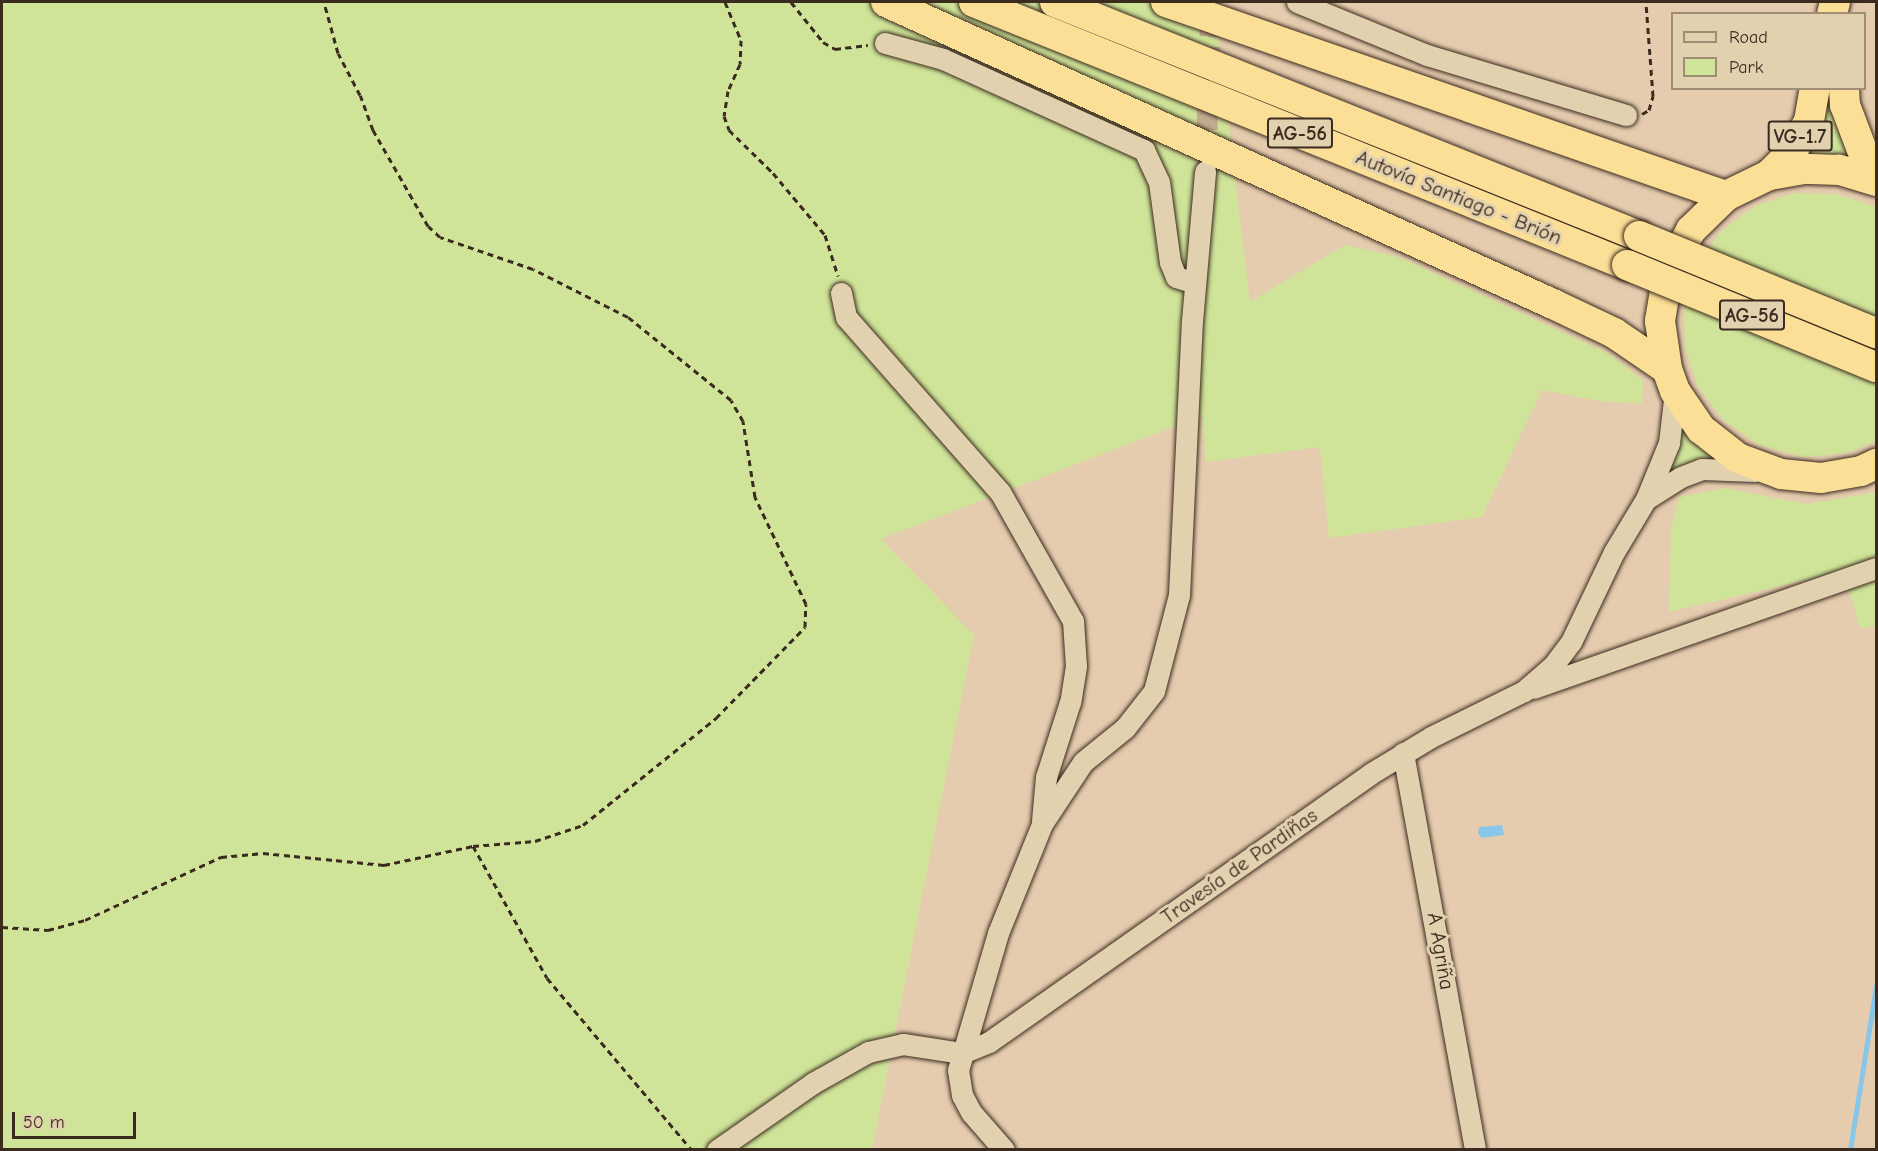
<!DOCTYPE html>
<meta charset="utf-8">
<style>
body{margin:0}
#map{position:relative;width:1878px;height:1151px;overflow:hidden;background:#e6ccaf;font-family:"Comic Neue",sans-serif}
div>[style]{position:absolute}
.green>*{inset:0;background:#cfe499}
.water>*{inset:0;background:#88c7e9}
.stream>*{height:5px;margin:-2.5px;padding:0 2.5px;transform-origin:2.5px;border-radius:2.5px;background:#88c7e9}
.minor-tunnel>*{height:21px;margin-top:-10.5px;transform-origin:0;background:repeating-linear-gradient(90deg,#c4ac92 0 21px,transparent 0 31px)}
.path>*{height:3px;margin-top:-1.5px;transform-origin:0;background:repeating-linear-gradient(90deg,#3b2a1e 0 6px,transparent 0 10.5px)}
.roads{filter:drop-shadow(0 0 2px #3b2a1e) drop-shadow(0 0 2px #3b2a1e)}
.minor>*{height:21px;margin:-10.5px;padding:0 10.5px;transform-origin:10.5px;border-radius:10.5px;background:#e2d1af}
.highway>*{height:30px;margin:-15px;padding:0 15px;transform-origin:15px;border-radius:15px;background:#fbdf96}
.bridges{filter:drop-shadow(0 0 2px #3b2a1e) drop-shadow(0 0 2px #3b2a1e)}
.highway-bridge>*{height:30px;margin:-15px;padding:0 15px;transform-origin:15px;border-radius:15px;background:#fbdf96}
span{translate:-50% -50%;white-space:nowrap;text-align:center;line-height:1.15;-webkit-text-stroke:6px #e2d1af;paint-order:stroke}
.shield-label span{padding:2px 4px;background:#e2d1af;border:2px solid;border-radius:4px;-webkit-text-stroke-width:0}
.shield-label{font-size:20px;color:#3b2a1e;font-weight:700}
.street-label{font-size:21px;color:#3b2a1e}
.frame{position:absolute;inset:0;border:3px solid #3b2a1e;pointer-events:none}
.legend{position:absolute;left:1671px;top:12px;width:195px;height:78px;box-sizing:border-box;background:#e2d1af;border:2px solid #9f8e75;margin:0;padding:8px 10px;list-style:none;font-size:18px;color:#3b2a1e}
.legend li{display:flex;align-items:center;gap:12px;height:30px}
.legend b{width:30px;border:2px solid #9f8e75}
.scale{position:absolute;left:12px;top:1112px;width:124px;height:27px;box-sizing:border-box;border:3px solid #3b2a1e;border-top:0;padding-left:8px;font-size:18px;line-height:21px;white-space:nowrap;color:#3b2a1e;-webkit-text-stroke:4px #e2d1af;paint-order:stroke}
</style>
<div id="map">
<div class="green">
<i style="clip-path:polygon(2px 2px,1214px 2px,1250px 302px,1345px 245px,1399px 257px,1608px 353px,1643px 380px,1642px 404px,1598px 401px,1542px 390px,1482px 517px,1329px 538px,1320px 447px,1206px 462px,1202px 416px,881px 539px,974px 635px,872px 1149px,2px 1150px)"></i>
<i style="clip-path:polygon(1829px 89px,1836px 127px,1849px 158px,1807px 155px,1818px 135px)"></i>
<i style="clip-path:polygon(1795px 193px,1837px 194px,1876px 207px,1876px 441px,1848px 453px,1803px 457px,1759px 445px,1724px 421px,1698px 387px,1685px 347px,1684px 305px,1696px 265px,1721px 231px,1755px 206px)"></i>
<i style="clip-path:polygon(1679px 422px,1713px 457px,1695px 462px,1662px 480px)"></i>
<i style="clip-path:polygon(1725px 488px,1807px 504px,1876px 492px,1876px 625px,1860px 629px,1844px 571px,1669px 612px,1671px 531px,1679px 497px)"></i>
</div>
<div class="water">
<i style="clip-path:polygon(1502px 825px,1504px 835px,1482px 838px,1478px 833px,1479px 827px)"></i>
</div>
<div class="stream">
<i style="left:1850px;top:1150px;width:166px;rotate:-81deg"></i>
</div>
<div class="minor-tunnel">
<i style="left:1206px;top:160px;width:158px;rotate:-88.2deg"></i>
</div>
<div class="path">
<i style="left:725px;top:2px;width:41px;rotate:67.2deg"></i>
<i style="left:741px;top:40px;width:24px;rotate:92deg"></i>
<i style="left:740px;top:64px;width:30px;rotate:114deg"></i>
<i style="left:728px;top:91px;width:25px;rotate:99deg"></i>
<i style="left:724px;top:116px;width:15px;rotate:70deg"></i>
<i style="left:729px;top:130px;width:62px;rotate:44.3deg"></i>
<i style="left:773px;top:173px;width:81px;rotate:50deg"></i>
<i style="left:825px;top:235px;width:43px;rotate:72.4deg"></i>
<i style="left:791px;top:2px;width:51px;rotate:51.3deg"></i>
<i style="left:823px;top:42px;width:14px;rotate:30deg"></i>
<i style="left:835px;top:49px;width:33px;rotate:-7deg"></i>
<i style="left:1642px;top:114px;width:8px;rotate:-30deg"></i>
<i style="left:1649px;top:110px;width:15px;rotate:-74deg"></i>
<i style="left:1653px;top:96px;width:94px;rotate:-94.3deg"></i>
<i style="left:473px;top:846px;width:151px;rotate:60.7deg"></i>
<i style="left:547px;top:978px;width:225px;rotate:49.9deg"></i>
<i style="left:2px;top:927px;width:46px;rotate:3.7deg"></i>
<i style="left:48px;top:930px;width:38px;rotate:-15deg"></i>
<i style="left:85px;top:920px;width:150px;rotate:-24.9deg"></i>
<i style="left:221px;top:857px;width:42px;rotate:-5.4deg"></i>
<i style="left:263px;top:853px;width:122px;rotate:5.7deg"></i>
<i style="left:384px;top:865px;width:91px;rotate:-12.1deg"></i>
<i style="left:473px;top:846px;width:62px;rotate:-4.6deg"></i>
<i style="left:535px;top:841px;width:51px;rotate:-18.4deg"></i>
<i style="left:583px;top:825px;width:171px;rotate:-38.8deg"></i>
<i style="left:716px;top:718px;width:127px;rotate:-45.6deg"></i>
<i style="left:805px;top:627px;width:23px;rotate:-88deg"></i>
<i style="left:806px;top:604px;width:119px;rotate:-115.5deg"></i>
<i style="left:755px;top:497px;width:77px;rotate:-99deg"></i>
<i style="left:743px;top:421px;width:24px;rotate:-120deg"></i>
<i style="left:731px;top:400px;width:132px;rotate:-141.1deg"></i>
<i style="left:628px;top:317px;width:106px;rotate:-153.2deg"></i>
<i style="left:533px;top:269px;width:98px;rotate:-161deg"></i>
<i style="left:440px;top:237px;width:16px;rotate:-137deg"></i>
<i style="left:428px;top:226px;width:111px;rotate:-119.8deg"></i>
<i style="left:373px;top:130px;width:37px;rotate:-110deg"></i>
<i style="left:360px;top:95px;width:47px;rotate:-117.6deg"></i>
<i style="left:338px;top:53px;width:53px;rotate:-105.4deg"></i>
</div>
<div class="roads">
<div class="minor">
<i style="left:1297px;top:2px;width:140px;rotate:22.2deg"></i>
<i style="left:1427px;top:55px;width:208px;rotate:16.8deg"></i>
<i style="left:885px;top:43px;width:60px;rotate:15.4deg"></i>
<i style="left:943px;top:59px;width:221px;rotate:24.4deg"></i>
<i style="left:1144px;top:150px;width:35px;rotate:65deg"></i>
<i style="left:1159px;top:182px;width:81px;rotate:82.2deg"></i>
<i style="left:1170px;top:262px;width:16px;rotate:68deg"></i>
<i style="left:1176px;top:277px;width:19px;rotate:18deg"></i>
<i style="left:841px;top:293px;width:25px;rotate:78deg"></i>
<i style="left:846px;top:317px;width:233px;rotate:48.7deg"></i>
<i style="left:1000px;top:492px;width:148px;rotate:60.5deg"></i>
<i style="left:1073px;top:621px;width:45px;rotate:86.2deg"></i>
<i style="left:1076px;top:666px;width:36px;rotate:99deg"></i>
<i style="left:1070px;top:702px;width:79px;rotate:107.7deg"></i>
<i style="left:1046px;top:777px;width:44px;rotate:95.2deg"></i>
<i style="left:1646px;top:499px;width:41px;rotate:-32.2deg"></i>
<i style="left:1681px;top:477px;width:22px;rotate:-21deg"></i>
<i style="left:1702px;top:469px;width:53px;rotate:2.2deg"></i>
<i style="left:1533px;top:688px;width:363px;rotate:-19.3deg"></i>
<i style="left:1403px;top:753px;width:403px;rotate:79.7deg"></i>
<i style="left:717px;top:1150px;width:117px;rotate:-34.9deg"></i>
<i style="left:813px;top:1083px;width:63px;rotate:-29.4deg"></i>
<i style="left:868px;top:1052px;width:36px;rotate:-13deg"></i>
<i style="left:903px;top:1044px;width:60px;rotate:8.7deg"></i>
<i style="left:962px;top:1053px;width:29px;rotate:-22deg"></i>
<i style="left:989px;top:1042px;width:466px;rotate:-35.1deg"></i>
<i style="left:1370px;top:774px;width:71px;rotate:-31.2deg"></i>
<i style="left:1431px;top:737px;width:104px;rotate:-26.3deg"></i>
<i style="left:1524px;top:691px;width:37px;rotate:-41deg"></i>
<i style="left:1552px;top:667px;width:31px;rotate:-53deg"></i>
<i style="left:1571px;top:642px;width:100px;rotate:-64.5deg"></i>
<i style="left:1614px;top:552px;width:62px;rotate:-58.9deg"></i>
<i style="left:1646px;top:499px;width:61px;rotate:-67.7deg"></i>
<i style="left:1669px;top:443px;width:52px;rotate:-83.4deg"></i>
<i style="left:1004px;top:1150px;width:50px;rotate:-131deg"></i>
<i style="left:971px;top:1112px;width:19px;rotate:-118deg"></i>
<i style="left:962px;top:1095px;width:25px;rotate:-99deg"></i>
<i style="left:958px;top:1070px;width:143px;rotate:-73.7deg"></i>
<i style="left:998px;top:933px;width:118px;rotate:-68deg"></i>
<i style="left:1042px;top:824px;width:74px;rotate:-56.5deg"></i>
<i style="left:1083px;top:762px;width:54px;rotate:-39deg"></i>
<i style="left:1125px;top:728px;width:47px;rotate:-51.9deg"></i>
<i style="left:1154px;top:691px;width:99px;rotate:-75.4deg"></i>
<i style="left:1179px;top:595px;width:274px;rotate:-87.3deg"></i>
<i style="left:1192px;top:321px;width:150px;rotate:-85deg"></i>
</div>
<div class="highway">
<i style="left:886px;top:2px;width:732px;rotate:24.36deg"></i>
<i style="left:1553px;top:304px;width:68px;rotate:25.4deg"></i>
<i style="left:1614px;top:333px;width:64px;rotate:34.2deg"></i>
<i style="left:974px;top:2px;width:704px;rotate:21.94deg"></i>
<i style="left:1055px;top:2px;width:629px;rotate:21.84deg"></i>
<i style="left:1166px;top:2px;width:593px;rotate:19.11deg"></i>
<i style="left:1832px;top:14px;width:12px;rotate:-76deg"></i>
<i style="left:1844px;top:88px;width:17px;rotate:87deg"></i>
<i style="left:1845px;top:105px;width:79px;rotate:69.3deg"></i>
<i style="left:1769px;top:175px;width:33px;rotate:-45deg"></i>
<i style="left:1792px;top:152px;width:35px;rotate:-61deg"></i>
<i style="left:1809px;top:121px;width:34px;rotate:-80deg"></i>
<i style="left:1876px;top:181px;width:39px;rotate:-163deg"></i>
<i style="left:1839px;top:170px;width:35px;rotate:-178deg"></i>
<i style="left:1804px;top:169px;width:36px;rotate:170deg"></i>
<i style="left:1769px;top:175px;width:48px;rotate:154deg"></i>
<i style="left:1726px;top:196px;width:49px;rotate:135.8deg"></i>
<i style="left:1691px;top:230px;width:49px;rotate:118.1deg"></i>
<i style="left:1668px;top:273px;width:49px;rotate:99.5deg"></i>
<i style="left:1660px;top:321px;width:49px;rotate:81.7deg"></i>
<i style="left:1667px;top:369px;width:23px;rotate:70deg"></i>
<i style="left:1675px;top:391px;width:46px;rotate:55.6deg"></i>
<i style="left:1701px;top:429px;width:47px;rotate:38.1deg"></i>
<i style="left:1738px;top:458px;width:46px;rotate:20.4deg"></i>
<i style="left:1781px;top:474px;width:40px;rotate:5.7deg"></i>
<i style="left:1821px;top:478px;width:41px;rotate:-9.9deg"></i>
<i style="left:1861px;top:471px;width:17px;rotate:-25deg"></i>
</div>
</div>
<div class="bridges">
<div class="highway-bridge">
<i style="left:1639px;top:236px;width:256px;rotate:22.3deg"></i>
<i style="left:1627px;top:265px;width:269px;rotate:22.3deg"></i>
</div>
</div>
<div class="shield-label">
<span style="left:1300px;top:133px">AG-56</span>
<span style="left:1800px;top:136px">VG-1.7</span>
<span style="left:1752px;top:315px">AG-56</span>
</div>
<div class="street-label">
<span style="left:1459px;top:197px;rotate:22deg">Autovía Santiago - Brión</span>
<span style="left:1239px;top:866px;rotate:-35deg">Travesía de Pardiñas</span>
<span style="left:1441px;top:951px;rotate:80deg">A Agriña</span>
</div>
<div class="frame"></div>
<ul class="legend">
<li><b style="height:8px;background:#e2d1af"></b>Road</li>
<li><b style="height:16px;background:#cfe499"></b>Park</li>
</ul>
<div class="scale">50 m</div>
</div>
